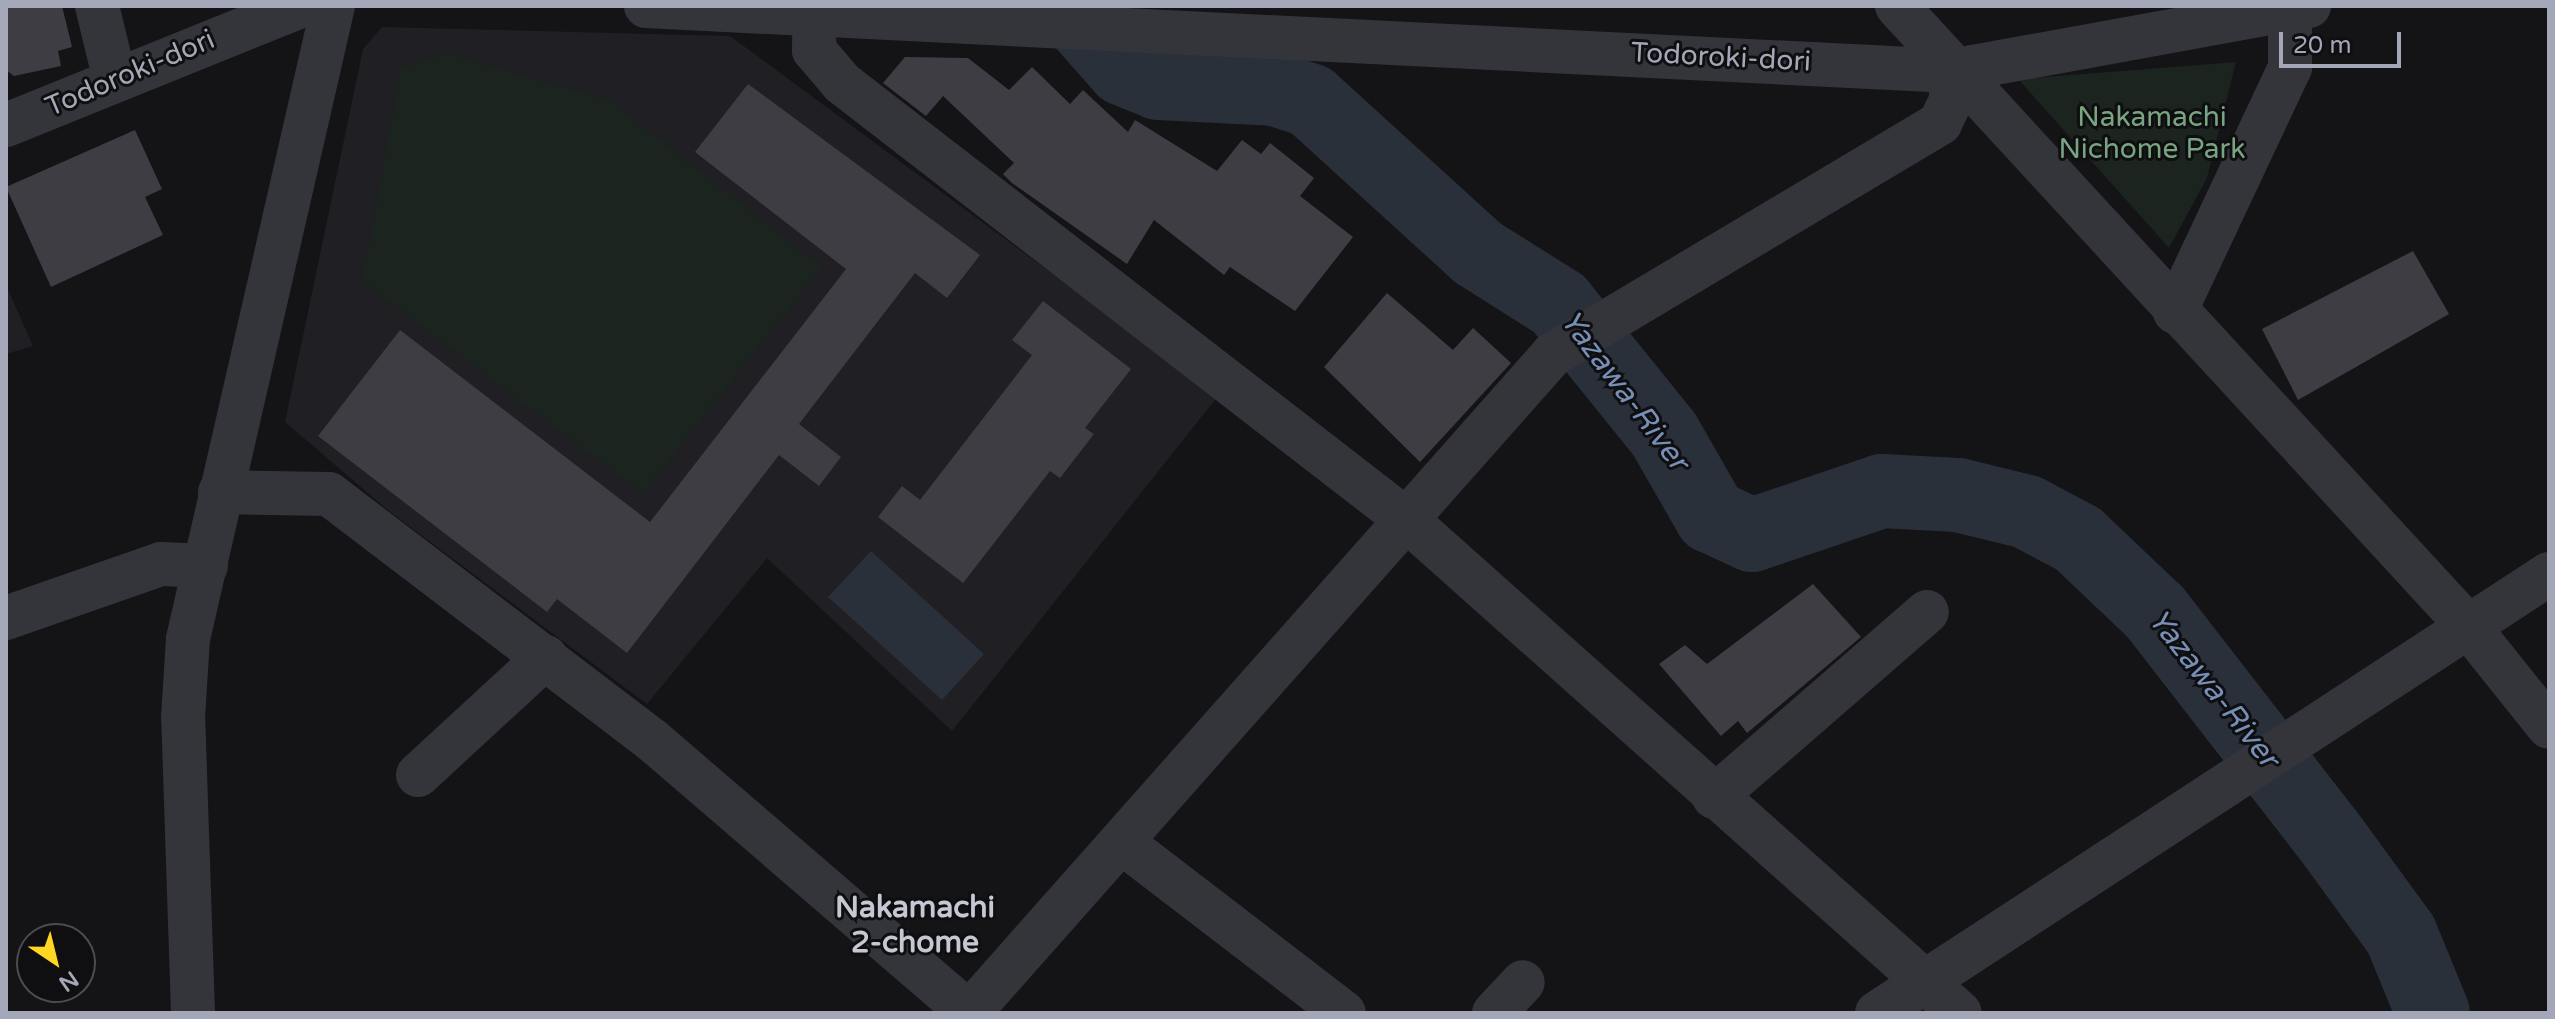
<!DOCTYPE html>
<style>
body{margin:0}
#map{position:relative;width:2555px;height:1019px;overflow:hidden;background:#141316;font-family:"Varela Round",sans-serif}
div>[style]{position:absolute}
.built>*{inset:0;background:#201f23}
.green>*{inset:0;background:#1b241e}
.water>*{inset:0;background:#29303a}
.river>*{height:74px;margin:-37px;padding:0 37px;transform-origin:37px;border-radius:37px;background:#29303a}
.building>*{inset:0;background:#3e3d43}
.minor>*{height:44px;margin:-22px;padding:0 22px;transform-origin:22px;border-radius:22px;background:#34343b}
span{translate:-50% -50%;white-space:nowrap;text-align:center;line-height:1.15;-webkit-text-stroke:6px #0f0e10;paint-order:stroke}
.street-label{font-size:28px;color:#a4a7b7}
.park-label{font-size:28px;color:#79a482}
.water-label{font-size:30px;color:#778fb6;font-style:italic}
.neighbourhood-label{font-size:30px;color:#c5c7d3;font-weight:700}
.frame{position:absolute;inset:0;border:8px solid #a4a7b7;pointer-events:none}
.north{position:absolute;left:16px;top:923px;width:80px;height:80px;box-sizing:border-box;background:#0f0e10;border:2px solid #4b4b53;border-radius:50%;rotate:145deg;font-size:22px;font-weight:700;line-height:32px;text-align:center;color:#a4a7b7}
.north::after{content:'';display:block;margin:auto;width:28px;height:36px;background:#ffd722;clip-path:polygon(50% 0,100% 100%,50% 72%,0 100%)}
.scale{position:absolute;left:2279px;top:32px;width:122px;height:36px;box-sizing:border-box;border:4px solid #a4a7b7;border-top:0;padding-left:10px;font-size:24px;line-height:28px;white-space:nowrap;color:#a4a7b7;-webkit-text-stroke:6px #0f0e10;paint-order:stroke}
</style>
<div id="map">
<div class="built">
<i style="clip-path:polygon(382px 27px,730px 36px,1218px 396px,952px 731px,767px 558px,647px 704px,389px 511px,285px 422px,363px 49px)"></i>
<i style="clip-path:polygon(6px 285px,33px 346px,6px 354px)"></i>
</div>
<div class="green">
<i style="clip-path:polygon(447px 53px,611px 101px,822px 267px,643px 494px,362px 282px,401px 68px)"></i>
<i style="clip-path:polygon(2236px 62px,2207px 178px,2169px 248px,2018px 79px)"></i>
</div>
<div class="water">
<i style="clip-path:polygon(871px 551px,984px 654px,942px 700px,828px 597px)"></i>
</div>
<div class="river">
<i style="left:1068px;top:6px;width:84px;rotate:48.4deg"></i>
<i style="left:1124px;top:69px;width:37px;rotate:22deg"></i>
<i style="left:1158px;top:83px;width:117px;rotate:2.9deg"></i>
<i style="left:1275px;top:89px;width:38px;rotate:18deg"></i>
<i style="left:1311px;top:101px;width:226px;rotate:42.3deg"></i>
<i style="left:1478px;top:253px;width:96px;rotate:32.2deg"></i>
<i style="left:1559px;top:304px;width:167px;rotate:51.1deg"></i>
<i style="left:1664px;top:434px;width:95px;rotate:60.2deg"></i>
<i style="left:1711px;top:516px;width:45px;rotate:24.9deg"></i>
<i style="left:1752px;top:535px;width:137px;rotate:-18.7deg"></i>
<i style="left:1882px;top:491px;width:76px;rotate:3deg"></i>
<i style="left:1958px;top:495px;width:71px;rotate:13.8deg"></i>
<i style="left:2027px;top:512px;width:58px;rotate:27.9deg"></i>
<i style="left:2078px;top:539px;width:106px;rotate:43.5deg"></i>
<i style="left:2155px;top:612px;width:292px;rotate:52.2deg"></i>
<i style="left:2334px;top:843px;width:114px;rotate:53.9deg"></i>
<i style="left:2401px;top:935px;width:84px;rotate:67.7deg"></i>
</div>
<div class="building">
<i style="clip-path:polygon(6px 6px,62px 6px,72px 47px,58px 51px,61px 66px,14px 76px,6px 70px)"></i>
<i style="clip-path:polygon(905px 57px,968px 58px,1009px 90px,1032px 67px,1070px 104px,1083px 90px,1128px 132px,1135px 120px,1217px 171px,1242px 140px,1261px 154px,1270px 143px,1314px 178px,1300px 196px,1353px 237px,1295px 311px,1230px 267px,1224px 275px,1154px 220px,1127px 264px,1012px 183px,1003px 174px,1014px 163px,943px 96px,926px 116px,883px 83px)"></i>
<i style="clip-path:polygon(748px 84px,980px 255px,947px 298px,915px 273px,799px 424px,841px 457px,819px 486px,779px 455px,627px 653px,557px 599px,547px 612px,318px 436px,400px 330px,650px 522px,846px 269px,695px 152px)"></i>
<i style="clip-path:polygon(135px 130px,162px 189px,145px 197px,163px 235px,51px 287px,6px 187px)"></i>
<i style="clip-path:polygon(2413px 251px,2449px 314px,2298px 400px,2262px 329px)"></i>
<i style="clip-path:polygon(1387px 293px,1453px 350px,1473px 328px,1511px 363px,1420px 462px,1324px 367px)"></i>
<i style="clip-path:polygon(1043px 301px,1131px 369px,1085px 428px,1094px 434px,1060px 478px,1050px 471px,963px 583px,878px 517px,902px 486px,920px 500px,1032px 355px,1012px 340px)"></i>
<i style="clip-path:polygon(1813px 584px,1861px 637px,1747px 733px,1738px 721px,1721px 736px,1659px 664px,1685px 645px,1707px 664px)"></i>
</div>
<div class="minor">
<i style="left:97px;top:6px;width:76px;rotate:76.3deg"></i>
<i style="left:646px;top:6px;width:1307px;rotate:2.85deg"></i>
<i style="left:1951px;top:71px;width:364px;rotate:-10.3deg"></i>
<i style="left:1897px;top:6px;width:843px;rotate:47.36deg"></i>
<i style="left:2468px;top:626px;width:129px;rotate:51.3deg"></i>
<i style="left:815px;top:16px;width:34px;rotate:92deg"></i>
<i style="left:814px;top:50px;width:43px;rotate:49.7deg"></i>
<i style="left:842px;top:83px;width:716px;rotate:37.73deg"></i>
<i style="left:1408px;top:521px;width:739px;rotate:41.71deg"></i>
<i style="left:6px;top:125px;width:317px;rotate:-22deg"></i>
<i style="left:2175px;top:312px;width:270px;rotate:-64.8deg"></i>
<i style="left:2290px;top:68px;width:62px;rotate:-90deg"></i>
<i style="left:220px;top:492px;width:109px;rotate:1.1deg"></i>
<i style="left:329px;top:494px;width:406px;rotate:37.3deg"></i>
<i style="left:652px;top:740px;width:418px;rotate:40.7deg"></i>
<i style="left:969px;top:1013px;width:881px;rotate:-48.45deg"></i>
<i style="left:1553px;top:354px;width:451px;rotate:-30.8deg"></i>
<i style="left:1940px;top:123px;width:25px;rotate:-64deg"></i>
<i style="left:1951px;top:100px;width:29px;rotate:-90deg"></i>
<i style="left:6px;top:618px;width:164px;rotate:-19.2deg"></i>
<i style="left:161px;top:564px;width:45px;rotate:2.5deg"></i>
<i style="left:418px;top:775px;width:174px;rotate:-42.7deg"></i>
<i style="left:1714px;top:797px;width:282px;rotate:-41deg"></i>
<i style="left:1124px;top:844px;width:277px;rotate:37.5deg"></i>
<i style="left:193px;top:1013px;width:295px;rotate:-91.9deg"></i>
<i style="left:183px;top:718px;width:79px;rotate:-86.4deg"></i>
<i style="left:188px;top:639px;width:649px;rotate:-77.1deg"></i>
<i style="left:1494px;top:1013px;width:42px;rotate:-46.9deg"></i>
<i style="left:1877px;top:1013px;width:803px;rotate:-33.16deg"></i>
</div>
<div class="street-label">
<span style="left:1721px;top:57px;rotate:3deg">Todoroki-dori</span>
<span style="left:130px;top:73px;rotate:-23deg">Todoroki-dori</span>
</div>
<div class="park-label">
<span style="left:2152px;top:133px">Nakamachi<br>Nichome Park</span>
</div>
<div class="water-label">
<span style="left:1624px;top:391px;rotate:53deg">Yazawa-River</span>
<span style="left:2213px;top:689px;rotate:52deg">Yazawa-River</span>
</div>
<div class="neighbourhood-label">
<span style="left:915px;top:925px">Nakamachi<br>2-chome</span>
</div>
<div class="frame"></div>
<div class="north">N</div>
<div class="scale">20 m</div>
</div>
